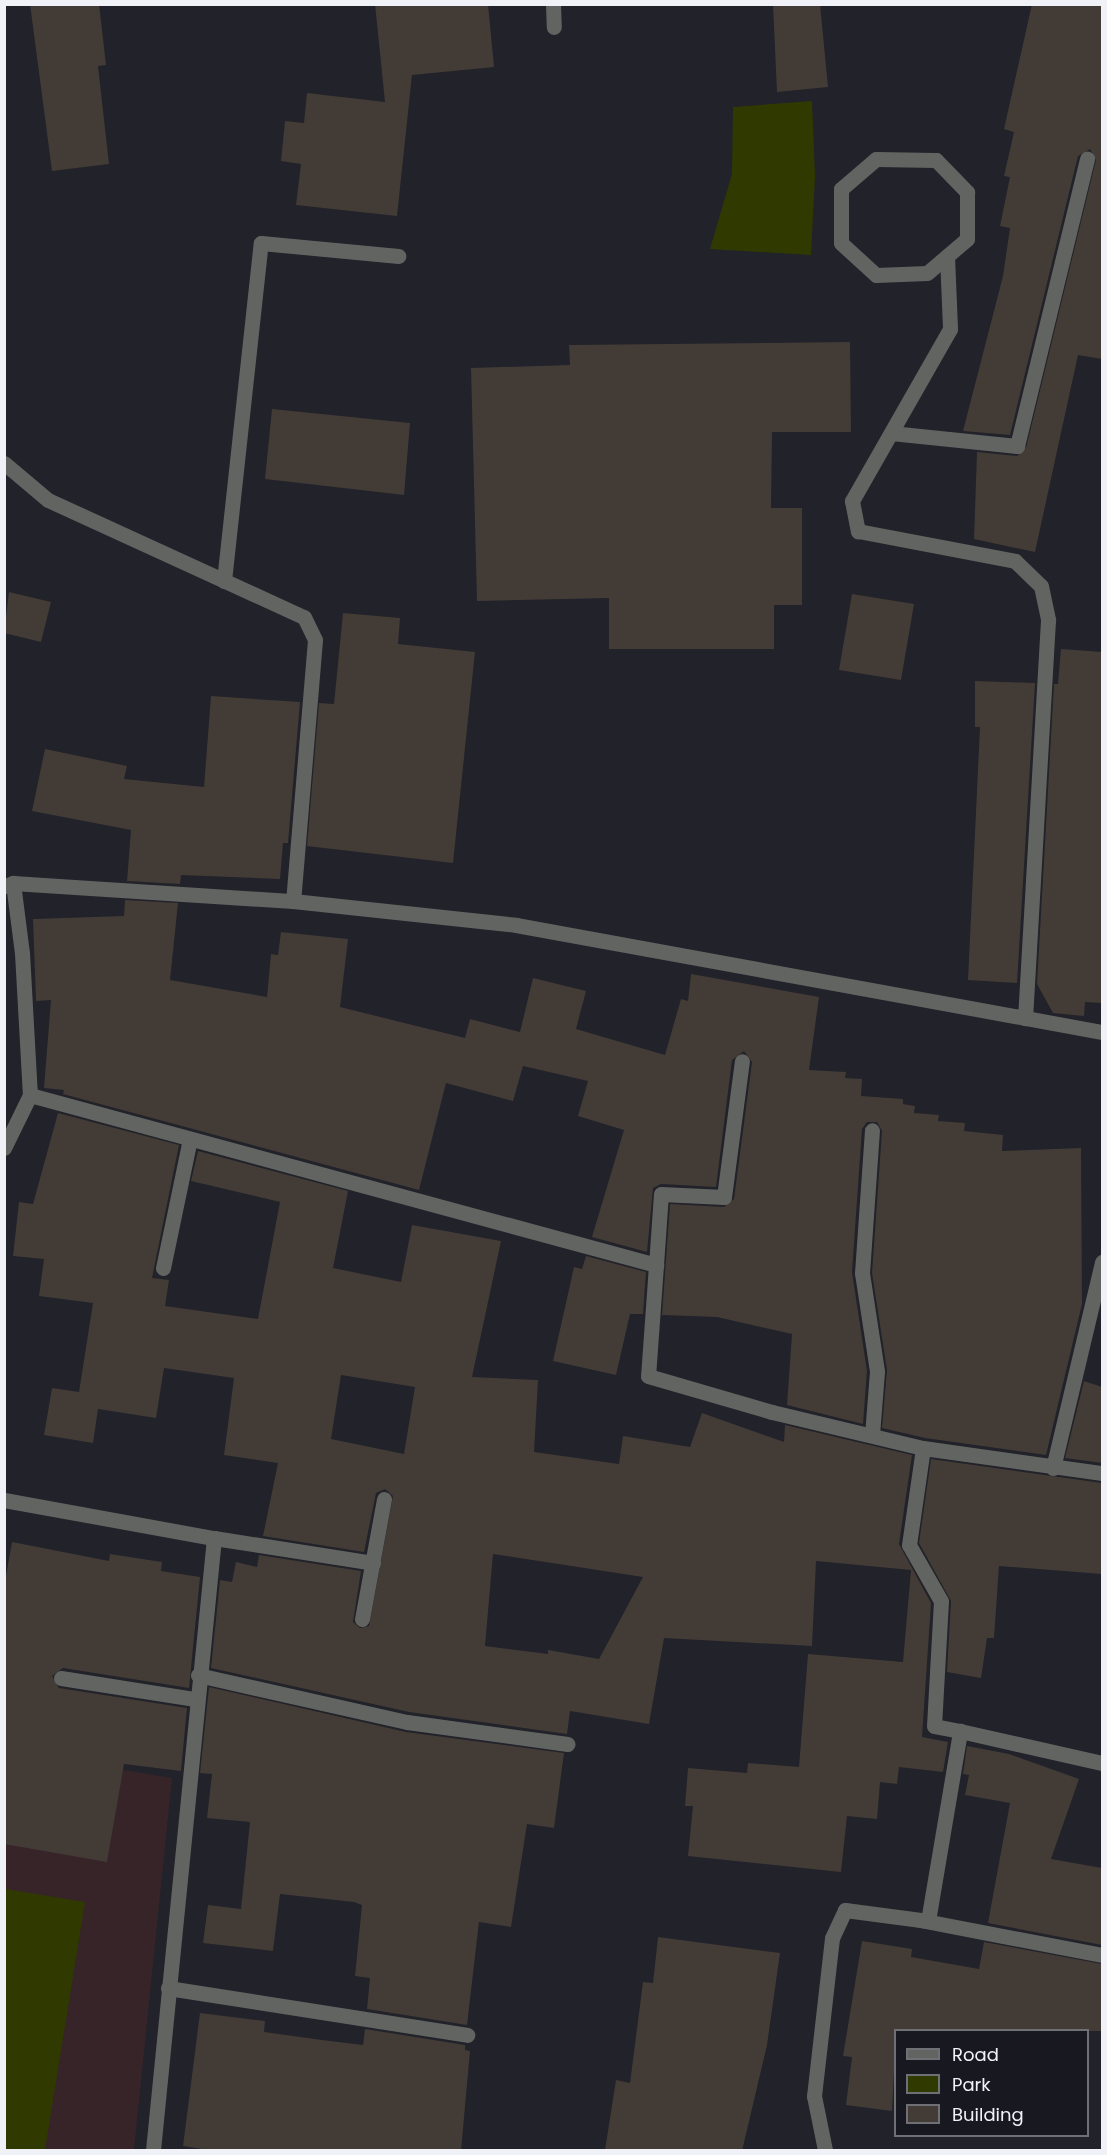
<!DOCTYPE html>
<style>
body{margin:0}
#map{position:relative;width:1107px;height:2155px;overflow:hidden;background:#21222a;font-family:Poppins,sans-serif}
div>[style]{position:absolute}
.education>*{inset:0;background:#362429}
.green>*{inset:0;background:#303a00}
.building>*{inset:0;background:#433b36}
.minor>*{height:15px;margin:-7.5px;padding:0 7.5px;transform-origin:7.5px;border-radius:7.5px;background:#626461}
span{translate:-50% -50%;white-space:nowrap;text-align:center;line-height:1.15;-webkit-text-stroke:5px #181820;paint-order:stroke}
.frame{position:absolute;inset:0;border:6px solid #f1f2f7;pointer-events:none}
.legend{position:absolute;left:894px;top:2029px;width:195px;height:108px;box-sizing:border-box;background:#181820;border:2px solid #6f6f76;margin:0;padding:8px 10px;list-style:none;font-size:18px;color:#f1f2f7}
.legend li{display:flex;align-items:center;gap:12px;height:30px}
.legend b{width:30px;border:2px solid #6f6f76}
</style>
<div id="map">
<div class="education">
<i style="clip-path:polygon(4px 1750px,172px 1778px,134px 2150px,5px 2150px)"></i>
</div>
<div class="green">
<i style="clip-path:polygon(812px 101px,815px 176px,811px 255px,710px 249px,732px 174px,733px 107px)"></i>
<i style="clip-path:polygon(5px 1889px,85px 1902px,45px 2150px,5px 2150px)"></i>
</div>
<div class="building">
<i style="clip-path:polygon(30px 4px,99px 4px,106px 65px,98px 66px,109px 164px,52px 171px)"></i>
<i style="clip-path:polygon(375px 4px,488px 4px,494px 67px,412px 75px,397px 216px,296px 205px,301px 164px,281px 161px,285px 121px,304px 123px,307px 93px,385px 102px)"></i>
<i style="clip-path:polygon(773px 4px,820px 4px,828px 87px,777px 92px)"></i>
<i style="clip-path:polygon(1032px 4px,1102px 4px,1102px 359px,1078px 355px,1035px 552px,974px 539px,977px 452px,1017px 456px,1026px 448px,1096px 160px,1090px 149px,1078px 156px,1010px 435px,963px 431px,1003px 276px,1010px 228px,1000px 226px,1010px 177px,1004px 176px,1014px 132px,1004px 129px)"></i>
<i style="clip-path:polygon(850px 342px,851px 432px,772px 432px,771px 508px,802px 508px,802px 605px,774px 605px,774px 649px,609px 649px,609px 598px,477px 601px,471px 368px,570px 365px,569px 345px)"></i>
<i style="clip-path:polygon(272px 409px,410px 423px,404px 495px,265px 479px)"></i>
<i style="clip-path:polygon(9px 592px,51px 602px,41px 642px,4px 633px)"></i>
<i style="clip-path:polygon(852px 594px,914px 604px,901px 680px,839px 670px)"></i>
<i style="clip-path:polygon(343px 613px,400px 618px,398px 644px,475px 652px,453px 863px,307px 846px,319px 703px,334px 704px)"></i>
<i style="clip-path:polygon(1061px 649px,1102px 652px,1102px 1003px,1085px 1002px,1084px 1016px,1053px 1013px,1037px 984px,1054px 684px,1058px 684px)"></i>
<i style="clip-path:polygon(975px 681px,1035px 683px,1017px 983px,968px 980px,980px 727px,975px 727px)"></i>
<i style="clip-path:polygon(211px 696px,300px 702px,288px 843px,283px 843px,280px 879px,181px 875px,180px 884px,127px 881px,131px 830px,32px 811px,45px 749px,127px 766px,124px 779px,204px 787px)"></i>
<i style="clip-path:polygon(125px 900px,178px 903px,170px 980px,267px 997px,271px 954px,278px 955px,281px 932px,348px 939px,340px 1007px,465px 1038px,470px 1019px,520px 1032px,533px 978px,586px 991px,576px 1029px,665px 1055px,681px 999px,688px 1001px,691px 974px,819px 997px,809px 1070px,846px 1072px,845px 1078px,862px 1079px,861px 1096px,903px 1099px,903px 1104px,915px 1106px,914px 1113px,939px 1115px,938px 1121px,965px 1123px,964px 1131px,1003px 1135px,1002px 1151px,1081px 1148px,1082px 1304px,1046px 1455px,925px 1438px,882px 1428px,887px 1370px,872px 1273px,882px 1131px,877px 1122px,867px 1122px,862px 1129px,852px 1272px,867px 1371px,863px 1424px,787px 1405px,792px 1334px,717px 1317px,662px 1315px,670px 1204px,724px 1207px,734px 1199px,752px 1062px,744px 1051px,732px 1060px,716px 1187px,661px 1184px,653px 1188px,647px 1252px,592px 1237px,624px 1130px,578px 1116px,588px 1081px,523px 1066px,513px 1101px,446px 1083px,419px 1190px,63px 1094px,64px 1090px,44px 1088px,51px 1000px,36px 1001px,33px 919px,124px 916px)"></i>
<i style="clip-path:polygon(evenodd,58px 1113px,179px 1145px,152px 1278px,169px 1280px,165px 1306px,258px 1319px,280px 1202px,191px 1181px,198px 1151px,348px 1191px,333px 1268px,401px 1282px,412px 1225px,501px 1241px,472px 1377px,538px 1380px,534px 1452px,619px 1464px,623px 1436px,690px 1447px,702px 1413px,784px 1442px,785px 1425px,912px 1455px,899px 1544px,931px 1603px,922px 1737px,948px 1742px,943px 1772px,899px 1767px,897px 1784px,880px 1782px,877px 1819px,847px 1816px,841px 1872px,688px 1856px,693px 1806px,685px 1806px,688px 1768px,747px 1773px,748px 1763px,799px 1767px,808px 1654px,903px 1662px,911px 1570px,816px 1561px,812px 1646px,664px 1638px,649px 1724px,570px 1711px,567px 1734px,409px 1712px,211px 1668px,220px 1580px,232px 1582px,236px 1562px,257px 1567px,259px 1555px,361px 1571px,353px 1622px,360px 1628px,369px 1626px,393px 1496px,385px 1489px,376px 1493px,364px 1552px,263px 1536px,278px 1463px,224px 1455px,234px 1378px,164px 1368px,156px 1418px,98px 1409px,93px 1443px,44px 1435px,52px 1388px,79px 1392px,93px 1303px,39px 1296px,44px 1259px,13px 1256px,19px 1202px,33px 1204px,58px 1113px,341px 1375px,415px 1387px,404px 1454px,331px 1439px,341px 1375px,58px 1113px,493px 1554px,643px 1577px,599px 1659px,548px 1650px,548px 1654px,485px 1646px,493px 1554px)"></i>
<i style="clip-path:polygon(586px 1256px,646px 1272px,643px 1314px,630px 1314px,616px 1375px,553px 1361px,574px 1267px,582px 1269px)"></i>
<i style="clip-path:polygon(1084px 1381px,1102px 1387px,1102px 1463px,1065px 1458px)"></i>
<i style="clip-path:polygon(931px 1459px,1102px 1483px,1102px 1574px,999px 1566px,994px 1638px,987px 1638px,981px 1678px,947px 1672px,951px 1601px,919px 1543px)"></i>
<i style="clip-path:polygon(12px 1542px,109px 1561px,110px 1554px,162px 1562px,161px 1571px,200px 1577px,189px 1688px,63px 1668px,52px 1676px,59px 1688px,187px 1708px,181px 1771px,124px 1764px,107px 1862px,4px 1844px,4px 1587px)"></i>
<i style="clip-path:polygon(209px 1687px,406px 1732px,564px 1753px,554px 1828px,527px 1824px,511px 1927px,479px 1922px,467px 2025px,367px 2009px,370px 1978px,355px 1976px,362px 1905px,354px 1902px,280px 1894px,273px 1951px,203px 1943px,208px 1905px,241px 1909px,250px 1822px,207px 1818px,212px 1774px,200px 1773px)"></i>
<i style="clip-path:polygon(967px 1746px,1009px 1754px,1079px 1779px,1051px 1859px,1102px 1868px,1102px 1945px,988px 1923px,1010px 1803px,965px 1795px,969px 1775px,963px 1774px)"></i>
<i style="clip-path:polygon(658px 1937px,780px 1953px,767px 2045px,742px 2151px,605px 2150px,616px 2080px,630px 2083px,643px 1982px,653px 1983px)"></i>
<i style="clip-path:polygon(862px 1941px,912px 1949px,911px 1957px,979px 1969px,984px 1942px,1102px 1964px,1102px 2031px,896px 2031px,892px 2111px,846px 2105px,852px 2057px,843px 2056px)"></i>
<i style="clip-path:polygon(200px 2013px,265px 2021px,264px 2032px,322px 2040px,363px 2045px,365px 2029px,465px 2045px,465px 2050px,470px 2051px,461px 2151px,214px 2151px,183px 2146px)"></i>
</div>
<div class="minor">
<i style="left:553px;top:4px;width:23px;rotate:88deg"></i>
<i style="left:876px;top:159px;width:60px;rotate:1deg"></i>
<i style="left:936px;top:160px;width:45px;rotate:45.9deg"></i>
<i style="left:967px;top:192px;width:47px;rotate:90deg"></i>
<i style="left:967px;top:239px;width:52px;rotate:139.6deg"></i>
<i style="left:927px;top:273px;width:51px;rotate:177.8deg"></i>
<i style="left:876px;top:275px;width:47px;rotate:-137.6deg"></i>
<i style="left:841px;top:243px;width:54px;rotate:-90deg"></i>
<i style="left:841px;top:189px;width:46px;rotate:-40.6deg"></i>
<i style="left:947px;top:256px;width:73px;rotate:87.6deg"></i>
<i style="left:950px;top:329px;width:198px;rotate:119.7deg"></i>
<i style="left:852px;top:501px;width:31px;rotate:79deg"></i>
<i style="left:858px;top:531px;width:160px;rotate:10.8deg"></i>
<i style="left:1015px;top:561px;width:36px;rotate:44deg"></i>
<i style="left:1041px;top:586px;width:35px;rotate:78deg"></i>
<i style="left:1048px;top:620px;width:399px;rotate:93.3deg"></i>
<i style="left:891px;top:433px;width:127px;rotate:5.9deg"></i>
<i style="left:1017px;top:446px;width:296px;rotate:-76.3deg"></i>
<i style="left:4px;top:463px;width:57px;rotate:40.1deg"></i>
<i style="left:48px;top:500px;width:281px;rotate:24.6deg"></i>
<i style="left:304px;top:617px;width:25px;rotate:64deg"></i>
<i style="left:315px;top:640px;width:262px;rotate:94.8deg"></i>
<i style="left:224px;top:581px;width:340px;rotate:-83.8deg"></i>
<i style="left:261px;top:243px;width:138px;rotate:5.4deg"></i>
<i style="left:13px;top:883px;width:71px;rotate:82.7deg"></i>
<i style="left:22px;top:953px;width:142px;rotate:86.8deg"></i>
<i style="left:30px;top:1095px;width:649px;rotate:15.19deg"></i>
<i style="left:656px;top:1265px;width:111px;rotate:94.1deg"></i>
<i style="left:648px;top:1376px;width:129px;rotate:16.2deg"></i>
<i style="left:772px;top:1412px;width:155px;rotate:13.4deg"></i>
<i style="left:923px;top:1448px;width:181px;rotate:8deg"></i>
<i style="left:5px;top:886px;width:9px;rotate:-21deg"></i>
<i style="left:13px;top:883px;width:281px;rotate:3.7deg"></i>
<i style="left:293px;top:901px;width:224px;rotate:6.1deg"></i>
<i style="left:516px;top:925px;width:596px;rotate:10.35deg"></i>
<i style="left:4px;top:1148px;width:59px;rotate:-63.9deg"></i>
<i style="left:656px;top:1265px;width:71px;rotate:-86deg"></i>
<i style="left:661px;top:1194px;width:63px;rotate:2.7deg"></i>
<i style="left:724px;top:1197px;width:137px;rotate:-82.5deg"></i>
<i style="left:163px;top:1268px;width:132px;rotate:-78.2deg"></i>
<i style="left:872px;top:1435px;width:64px;rotate:-85.5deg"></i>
<i style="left:877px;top:1371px;width:99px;rotate:-98.7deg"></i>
<i style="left:862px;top:1273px;width:143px;rotate:-86deg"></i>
<i style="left:1053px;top:1468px;width:212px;rotate:-76.6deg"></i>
<i style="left:4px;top:1500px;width:213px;rotate:10.3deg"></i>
<i style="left:214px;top:1538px;width:615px;rotate:95.69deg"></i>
<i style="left:214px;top:1538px;width:161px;rotate:8.9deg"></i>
<i style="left:362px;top:1619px;width:122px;rotate:-79.6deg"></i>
<i style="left:198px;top:1675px;width:214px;rotate:12.7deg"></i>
<i style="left:407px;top:1722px;width:162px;rotate:7.8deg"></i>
<i style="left:61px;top:1678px;width:136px;rotate:8.9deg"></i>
<i style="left:960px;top:1731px;width:146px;rotate:12.7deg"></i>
<i style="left:920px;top:1920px;width:185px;rotate:10.9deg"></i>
<i style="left:168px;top:1988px;width:303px;rotate:8.9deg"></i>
<i style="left:825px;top:2150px;width:55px;rotate:-101.5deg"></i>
<i style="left:814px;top:2096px;width:159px;rotate:-83.5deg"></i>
<i style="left:832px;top:1938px;width:31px;rotate:-65deg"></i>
<i style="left:845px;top:1910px;width:84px;rotate:7.5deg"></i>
<i style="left:928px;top:1921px;width:193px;rotate:-80.4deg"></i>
<i style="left:960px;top:1731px;width:26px;rotate:-169deg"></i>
<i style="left:934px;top:1726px;width:125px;rotate:-86.8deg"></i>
<i style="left:941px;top:1601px;width:64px;rotate:-119.7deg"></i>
<i style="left:909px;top:1545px;width:98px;rotate:-81.8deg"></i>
</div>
<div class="frame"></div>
<ul class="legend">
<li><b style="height:8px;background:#626461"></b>Road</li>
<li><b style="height:16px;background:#303a00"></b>Park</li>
<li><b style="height:16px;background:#433b36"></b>Building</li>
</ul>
</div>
